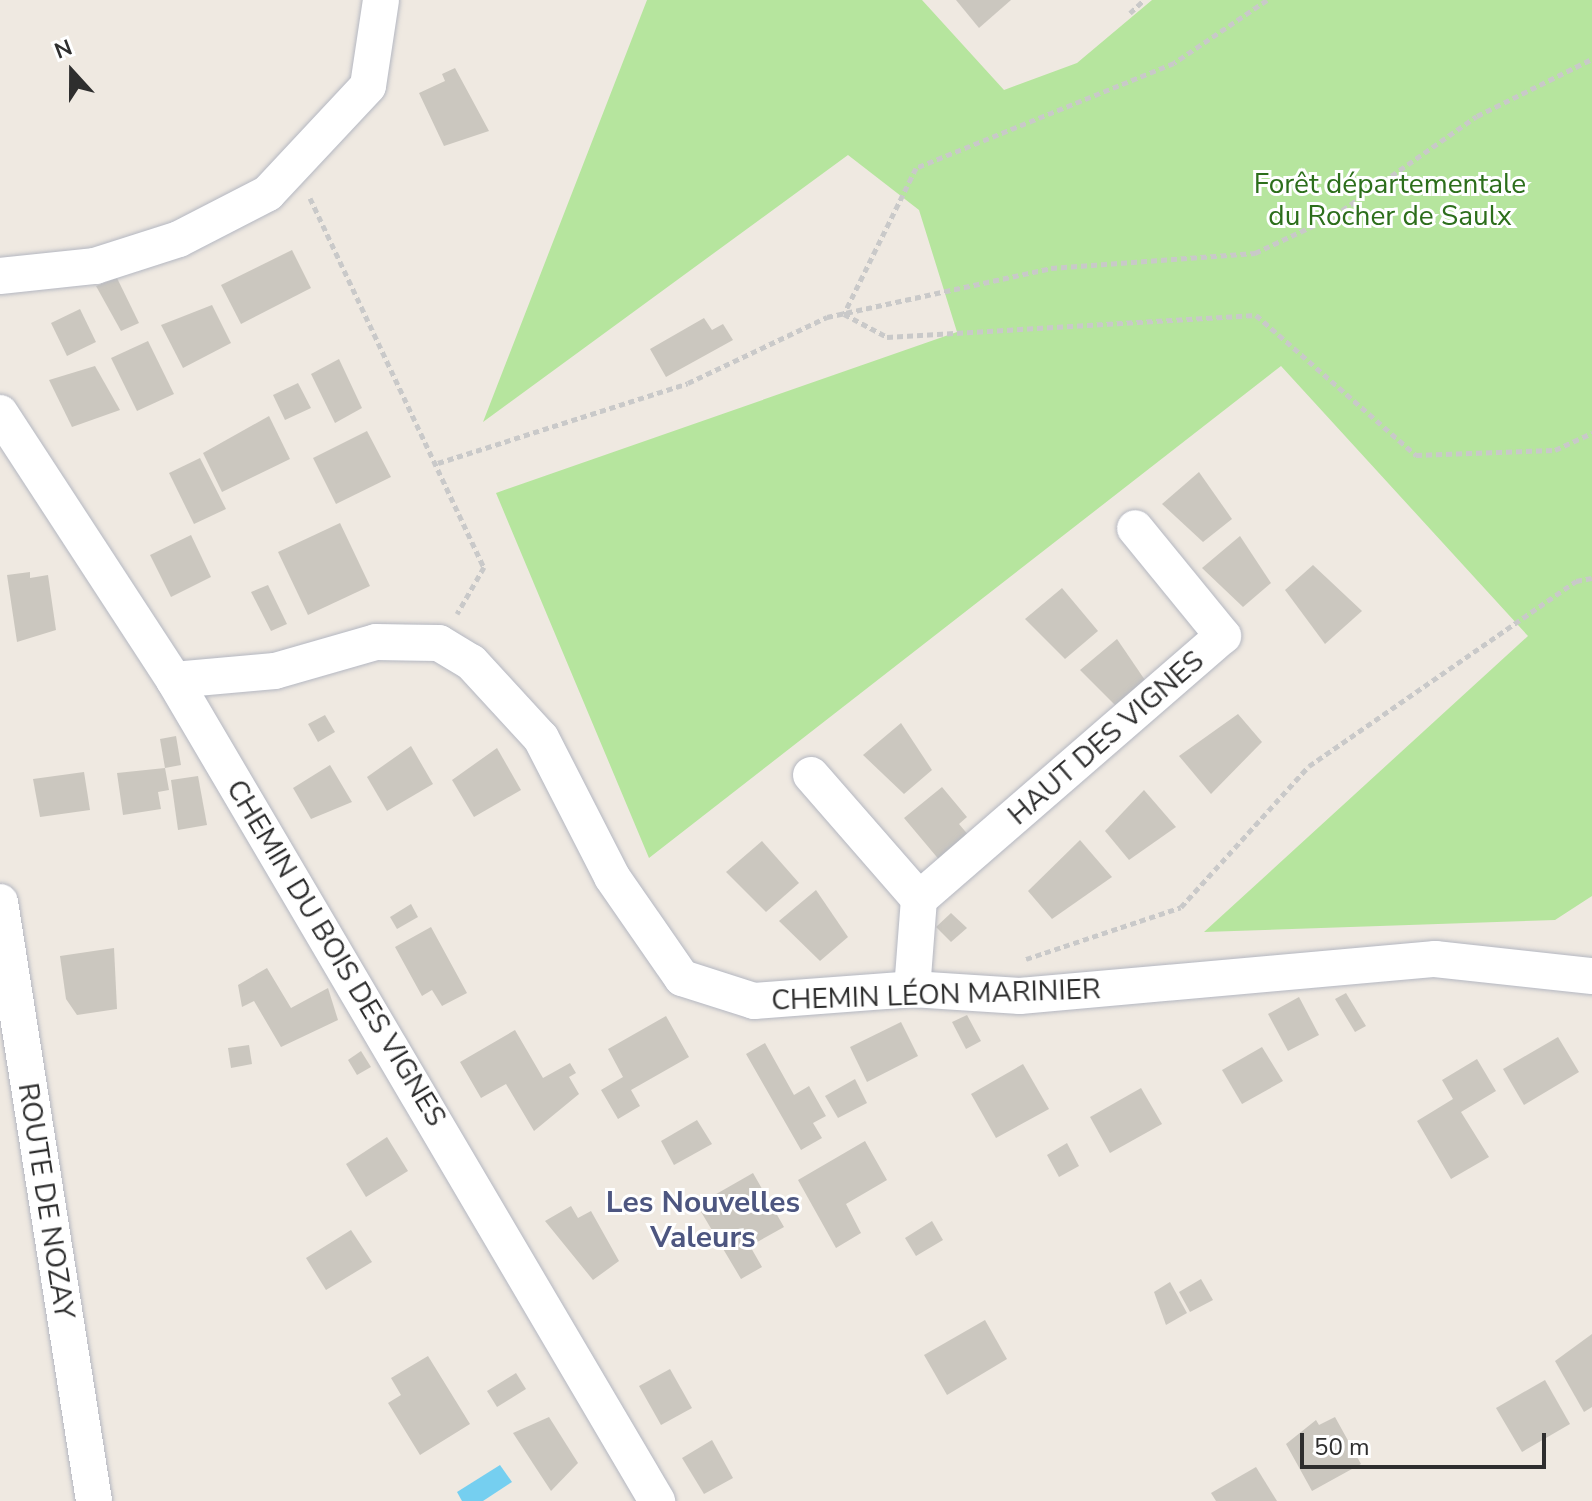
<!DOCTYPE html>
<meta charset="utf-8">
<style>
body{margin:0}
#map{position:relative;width:1592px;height:1501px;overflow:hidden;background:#efe9e1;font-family:"Nunito Sans",sans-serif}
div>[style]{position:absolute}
.green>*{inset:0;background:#b6e59e}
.water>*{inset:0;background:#75cff0}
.building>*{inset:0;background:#cbc7bf}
.path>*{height:5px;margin-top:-2.5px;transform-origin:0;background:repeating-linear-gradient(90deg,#c9c9c9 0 6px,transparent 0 10px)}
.roads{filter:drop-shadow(0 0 2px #b4b7c1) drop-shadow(0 0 2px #b4b7c1)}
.street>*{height:36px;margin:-18px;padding:0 18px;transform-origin:18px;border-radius:18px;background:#fff}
span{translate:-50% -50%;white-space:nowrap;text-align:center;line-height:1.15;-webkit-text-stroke:6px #fff;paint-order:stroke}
.park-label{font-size:28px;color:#2c6e1b}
.street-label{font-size:28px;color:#2e2e2e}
.neighbourhood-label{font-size:30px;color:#4d5680;font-weight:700}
.north{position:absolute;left:32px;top:32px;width:80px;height:80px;-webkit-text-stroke:6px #fff;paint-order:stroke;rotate:339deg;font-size:22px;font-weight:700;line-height:32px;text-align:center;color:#2e2e2e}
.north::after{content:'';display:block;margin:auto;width:28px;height:36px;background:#2e2e2e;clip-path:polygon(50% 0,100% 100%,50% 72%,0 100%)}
.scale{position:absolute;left:1300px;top:1433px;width:246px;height:36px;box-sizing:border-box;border:4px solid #2e2e2e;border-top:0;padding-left:10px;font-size:24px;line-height:28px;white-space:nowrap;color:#2e2e2e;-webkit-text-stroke:6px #fff;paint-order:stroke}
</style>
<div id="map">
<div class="green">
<i style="clip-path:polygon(647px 0,922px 0,1004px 90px,1077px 63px,1152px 0,1592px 0,1592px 896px,1555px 920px,1204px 932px,1528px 636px,1281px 366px,649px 858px,496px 493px,957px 332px,919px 210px,848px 155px,483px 422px)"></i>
</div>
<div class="water">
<i style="clip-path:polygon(500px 1465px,512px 1482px,483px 1501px,462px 1501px,457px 1492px)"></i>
</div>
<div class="building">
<i style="clip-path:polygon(956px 0,1011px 0,979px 28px)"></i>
<i style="clip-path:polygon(455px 68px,489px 131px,444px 146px,419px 93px,445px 81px,442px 74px)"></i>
<i style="clip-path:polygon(292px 250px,311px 288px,241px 324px,221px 285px)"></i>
<i style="clip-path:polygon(117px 278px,139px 323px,121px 331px,96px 286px)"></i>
<i style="clip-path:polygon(212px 305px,231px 343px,183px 368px,161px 325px)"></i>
<i style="clip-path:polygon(80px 309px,96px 342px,67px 356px,51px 323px)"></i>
<i style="clip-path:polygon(704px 318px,712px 330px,723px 324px,733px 340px,666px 377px,650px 349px)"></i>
<i style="clip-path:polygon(148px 341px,174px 394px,137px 411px,111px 358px)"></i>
<i style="clip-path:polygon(339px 359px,362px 408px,335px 423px,311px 374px)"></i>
<i style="clip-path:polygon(95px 366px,120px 410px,72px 427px,49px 380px)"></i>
<i style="clip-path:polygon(298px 383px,311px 408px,285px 420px,273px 395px)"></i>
<i style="clip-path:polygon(269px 416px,290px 459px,222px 492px,203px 453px)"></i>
<i style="clip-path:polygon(367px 431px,391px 477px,336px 504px,313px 458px)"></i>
<i style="clip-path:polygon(200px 458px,226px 509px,194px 524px,169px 473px)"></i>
<i style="clip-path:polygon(1199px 472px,1232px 519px,1203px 542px,1162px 504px)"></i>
<i style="clip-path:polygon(340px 523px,370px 586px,308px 615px,278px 552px)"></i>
<i style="clip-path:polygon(191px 535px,211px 577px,171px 597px,150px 555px)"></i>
<i style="clip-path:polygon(1240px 536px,1271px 583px,1243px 607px,1202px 568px)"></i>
<i style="clip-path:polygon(1313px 565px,1362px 611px,1325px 644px,1285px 590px)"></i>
<i style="clip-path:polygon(30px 572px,30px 578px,48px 575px,56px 630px,17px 642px,7px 575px)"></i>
<i style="clip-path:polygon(268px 585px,287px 624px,271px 631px,251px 592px)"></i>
<i style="clip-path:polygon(1062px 588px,1098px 631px,1065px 659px,1025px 619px)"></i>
<i style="clip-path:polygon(1117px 639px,1149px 686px,1120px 710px,1080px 670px)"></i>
<i style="clip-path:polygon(1238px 714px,1262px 742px,1211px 794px,1179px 756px)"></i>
<i style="clip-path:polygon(325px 715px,335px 732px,318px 742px,308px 724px)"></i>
<i style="clip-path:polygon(901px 723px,932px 770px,904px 794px,863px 755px)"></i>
<i style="clip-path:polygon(176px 736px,181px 765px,165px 768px,160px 739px)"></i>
<i style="clip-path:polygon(411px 746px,433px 784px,387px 811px,367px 777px)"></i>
<i style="clip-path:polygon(497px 748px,521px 790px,474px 817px,452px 780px)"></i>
<i style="clip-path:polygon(330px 765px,352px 802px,311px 819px,293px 788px)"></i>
<i style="clip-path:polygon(165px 768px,169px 790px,158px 792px,161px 809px,123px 815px,117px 773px)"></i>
<i style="clip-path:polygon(84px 772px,90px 810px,40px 817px,33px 779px)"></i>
<i style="clip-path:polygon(198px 776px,207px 825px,178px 830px,171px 780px)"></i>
<i style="clip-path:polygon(942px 787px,967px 817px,959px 824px,970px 837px,941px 862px,904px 818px)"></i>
<i style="clip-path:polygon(1144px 790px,1176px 827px,1129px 860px,1105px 831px)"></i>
<i style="clip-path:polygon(1080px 840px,1112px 877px,1052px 919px,1028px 891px)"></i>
<i style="clip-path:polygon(762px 841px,799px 883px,766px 912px,726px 872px)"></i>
<i style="clip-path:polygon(816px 890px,848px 937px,820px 961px,779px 921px)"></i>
<i style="clip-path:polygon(411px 904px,418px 917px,397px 929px,390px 917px)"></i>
<i style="clip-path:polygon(951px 913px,967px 928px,951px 942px,936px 927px)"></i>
<i style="clip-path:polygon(431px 927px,467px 993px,442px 1006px,432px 990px,422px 996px,395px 947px)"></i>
<i style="clip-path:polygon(114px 948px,117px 1009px,77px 1015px,66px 999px,60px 956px)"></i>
<i style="clip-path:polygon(267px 968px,291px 1008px,328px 988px,338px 1020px,281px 1047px,254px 1001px,242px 1007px,238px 985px)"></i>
<i style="clip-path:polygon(1346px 993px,1366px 1026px,1355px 1032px,1335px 999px)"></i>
<i style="clip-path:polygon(1299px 997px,1319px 1035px,1288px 1051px,1268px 1014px)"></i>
<i style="clip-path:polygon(967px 1015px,981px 1041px,966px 1049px,952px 1022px)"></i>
<i style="clip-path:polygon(666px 1016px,689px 1057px,631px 1090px,640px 1106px,618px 1119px,601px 1090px,623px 1077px,608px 1049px)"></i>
<i style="clip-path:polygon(901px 1022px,918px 1056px,867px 1082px,850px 1047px)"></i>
<i style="clip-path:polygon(515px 1030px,543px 1078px,570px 1063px,576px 1073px,569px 1077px,579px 1094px,534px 1131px,506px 1084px,481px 1098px,460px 1062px)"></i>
<i style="clip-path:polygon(1558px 1037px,1579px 1072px,1524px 1105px,1503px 1069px)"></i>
<i style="clip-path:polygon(765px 1043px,794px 1095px,809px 1086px,826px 1116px,813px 1123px,822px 1138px,801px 1150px,746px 1054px)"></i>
<i style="clip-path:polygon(249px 1045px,252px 1064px,231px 1068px,228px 1048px)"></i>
<i style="clip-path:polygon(1262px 1047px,1283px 1081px,1242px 1104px,1222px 1070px)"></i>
<i style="clip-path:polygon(361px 1051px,371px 1067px,357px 1075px,348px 1060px)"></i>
<i style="clip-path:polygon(1477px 1059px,1496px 1091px,1461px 1112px,1489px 1157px,1451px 1179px,1417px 1121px,1453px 1099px,1442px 1080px)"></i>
<i style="clip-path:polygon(1023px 1064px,1049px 1109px,996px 1138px,971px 1094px)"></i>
<i style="clip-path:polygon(855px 1079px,867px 1103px,838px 1118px,825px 1096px)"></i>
<i style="clip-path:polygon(1141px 1088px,1162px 1124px,1110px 1153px,1090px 1117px)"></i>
<i style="clip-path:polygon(697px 1120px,712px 1144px,674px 1165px,661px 1141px)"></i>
<i style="clip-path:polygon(387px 1137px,408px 1171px,366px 1197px,346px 1164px)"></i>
<i style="clip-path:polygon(865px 1141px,887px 1180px,846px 1204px,861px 1233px,836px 1248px,798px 1180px)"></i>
<i style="clip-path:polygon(1067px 1143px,1079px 1166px,1059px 1177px,1047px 1155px)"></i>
<i style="clip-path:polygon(753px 1173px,784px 1227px,750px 1246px,762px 1267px,741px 1279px,697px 1205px)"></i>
<i style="clip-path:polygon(571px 1206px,578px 1218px,591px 1211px,619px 1261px,593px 1280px,545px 1221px)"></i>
<i style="clip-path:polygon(932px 1221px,943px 1240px,916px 1256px,905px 1238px)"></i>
<i style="clip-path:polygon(351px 1230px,372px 1262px,326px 1290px,306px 1258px)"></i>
<i style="clip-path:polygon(1201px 1279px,1213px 1300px,1190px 1312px,1179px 1292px)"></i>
<i style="clip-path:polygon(1170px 1282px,1187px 1313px,1166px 1325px,1154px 1292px)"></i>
<i style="clip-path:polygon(985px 1320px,1007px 1359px,947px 1395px,924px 1355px)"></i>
<i style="clip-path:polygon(1592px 1334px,1592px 1407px,1584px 1412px,1555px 1361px)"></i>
<i style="clip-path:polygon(428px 1356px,470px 1424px,420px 1455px,388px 1403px,401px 1395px,391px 1378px)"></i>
<i style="clip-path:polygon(670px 1369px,692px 1408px,661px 1425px,639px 1386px)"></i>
<i style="clip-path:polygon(516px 1373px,526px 1389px,497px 1407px,487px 1391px)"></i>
<i style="clip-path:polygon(1545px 1380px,1570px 1424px,1522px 1452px,1496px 1408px)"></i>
<i style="clip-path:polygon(549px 1417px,578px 1463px,551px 1491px,513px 1433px)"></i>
<i style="clip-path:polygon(1335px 1417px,1361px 1464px,1312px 1491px,1286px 1444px,1316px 1420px,1319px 1425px)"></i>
<i style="clip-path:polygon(712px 1440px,733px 1478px,704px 1494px,682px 1458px)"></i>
<i style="clip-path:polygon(1256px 1467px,1277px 1501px,1216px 1501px,1211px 1493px)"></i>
</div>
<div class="path">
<i style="left:1267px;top:0;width:112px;rotate:145.9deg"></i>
<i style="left:1174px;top:63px;width:279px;rotate:157.9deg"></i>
<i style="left:916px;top:168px;width:163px;rotate:116.3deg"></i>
<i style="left:844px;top:314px;width:49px;rotate:28.1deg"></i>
<i style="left:887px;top:337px;width:370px;rotate:-3.4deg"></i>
<i style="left:1256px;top:315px;width:213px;rotate:41.2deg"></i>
<i style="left:1416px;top:455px;width:139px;rotate:-2.1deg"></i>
<i style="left:1555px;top:450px;width:41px;rotate:-24.7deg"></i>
<i style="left:1130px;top:13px;width:19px;rotate:-43deg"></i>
<i style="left:310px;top:198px;width:408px;rotate:64.8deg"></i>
<i style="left:484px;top:567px;width:54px;rotate:119.9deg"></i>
<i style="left:438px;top:463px;width:262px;rotate:-17.7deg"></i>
<i style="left:688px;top:383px;width:154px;rotate:-25.4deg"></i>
<i style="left:827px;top:317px;width:229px;rotate:-12.3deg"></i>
<i style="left:1051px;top:268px;width:205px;rotate:-4.2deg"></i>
<i style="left:1255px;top:253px;width:87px;rotate:-25.1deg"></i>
<i style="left:1334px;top:216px;width:174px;rotate:-35deg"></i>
<i style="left:1477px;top:116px;width:128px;rotate:-26.4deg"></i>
<i style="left:1026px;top:959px;width:163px;rotate:-18.5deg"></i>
<i style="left:1181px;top:907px;width:190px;rotate:-47.8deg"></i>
<i style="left:1309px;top:766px;width:325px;rotate:-34.7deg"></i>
<i style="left:1576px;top:581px;width:16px;rotate:-11deg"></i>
</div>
<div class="roads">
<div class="street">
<i style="left:0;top:276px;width:96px;rotate:-6deg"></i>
<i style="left:95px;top:266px;width:88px;rotate:-17.8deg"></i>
<i style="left:179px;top:239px;width:100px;rotate:-27.3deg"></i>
<i style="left:268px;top:193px;width:146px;rotate:-46.9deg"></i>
<i style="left:368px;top:86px;width:87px;rotate:-81.4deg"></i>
<i style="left:0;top:413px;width:319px;rotate:56.9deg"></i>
<i style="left:174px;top:680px;width:953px;rotate:59.53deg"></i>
<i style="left:174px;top:680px;width:101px;rotate:-5.1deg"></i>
<i style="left:275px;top:671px;width:105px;rotate:-16deg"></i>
<i style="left:376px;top:642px;width:63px;rotate:0.9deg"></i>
<i style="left:439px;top:643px;width:37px;rotate:31deg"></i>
<i style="left:471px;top:662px;width:103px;rotate:47.4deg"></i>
<i style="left:541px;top:738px;width:156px;rotate:62.9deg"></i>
<i style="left:612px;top:877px;width:123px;rotate:55.3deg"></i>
<i style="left:682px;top:978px;width:76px;rotate:17.7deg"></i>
<i style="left:754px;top:1001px;width:158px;rotate:-4.3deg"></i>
<i style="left:912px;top:989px;width:108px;rotate:3.7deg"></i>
<i style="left:1020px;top:996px;width:417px;rotate:-5.1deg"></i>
<i style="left:1435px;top:959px;width:158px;rotate:6.2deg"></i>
<i style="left:811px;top:775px;width:164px;rotate:48.9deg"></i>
<i style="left:919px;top:899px;width:90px;rotate:94.4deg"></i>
<i style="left:919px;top:899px;width:402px;rotate:-40.9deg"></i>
<i style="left:1223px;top:636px;width:139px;rotate:-129.2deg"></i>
<i style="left:0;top:902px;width:606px;rotate:81.08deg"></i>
</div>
</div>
<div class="park-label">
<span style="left:1390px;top:200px">Forêt départementale<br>du Rocher de Saulx</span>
</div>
<div class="street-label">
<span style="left:1106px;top:738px;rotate:-41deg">HAUT DES VIGNES</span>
<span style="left:336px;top:953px;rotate:59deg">CHEMIN DU BOIS DES VIGNES</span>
<span style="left:936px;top:995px;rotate:-2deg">CHEMIN LÉON MARINIER</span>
<span style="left:46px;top:1201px;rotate:81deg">ROUTE DE NOZAY</span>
</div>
<div class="neighbourhood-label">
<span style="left:703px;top:1220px">Les Nouvelles<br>Valeurs</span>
</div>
<div class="north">N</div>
<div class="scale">50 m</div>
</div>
